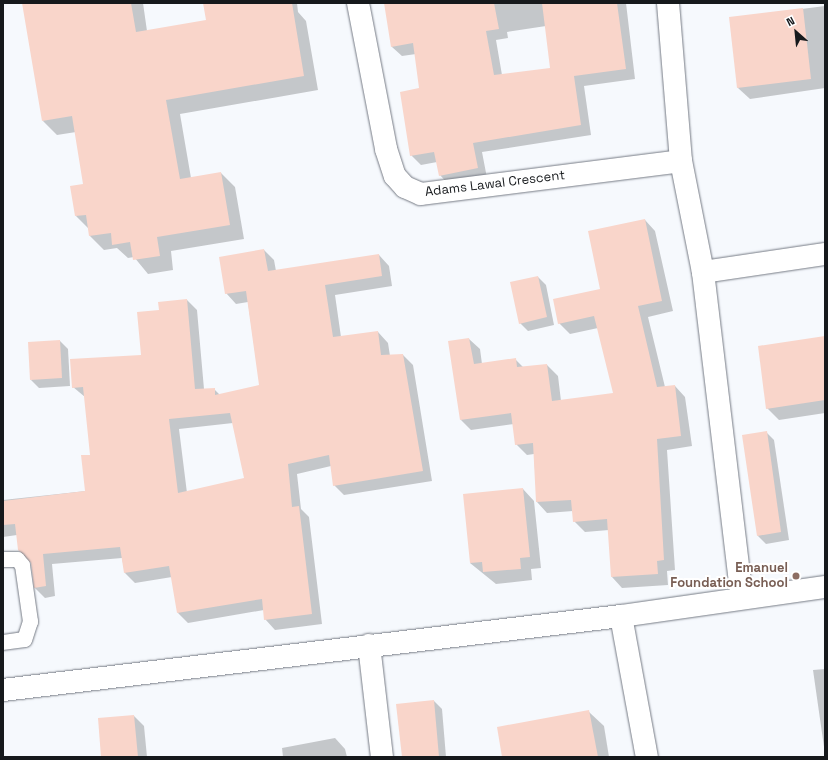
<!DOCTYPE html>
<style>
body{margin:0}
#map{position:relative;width:828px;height:760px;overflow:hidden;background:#f6f9fd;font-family:"Space Grotesk",sans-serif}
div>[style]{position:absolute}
.shadow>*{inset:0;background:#0003}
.building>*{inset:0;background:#f9d5ca}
.roads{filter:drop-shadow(0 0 1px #767b85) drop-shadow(0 0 1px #767b85)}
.service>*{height:15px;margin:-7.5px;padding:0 7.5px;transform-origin:7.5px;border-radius:7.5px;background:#fff}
.minor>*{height:22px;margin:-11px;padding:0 11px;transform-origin:11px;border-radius:11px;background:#fff}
.dots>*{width:11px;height:11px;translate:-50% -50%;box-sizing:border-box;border:2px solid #fff;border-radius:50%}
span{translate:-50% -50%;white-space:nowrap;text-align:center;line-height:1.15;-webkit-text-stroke:4px #fff;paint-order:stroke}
.street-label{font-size:13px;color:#16191c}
.education-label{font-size:13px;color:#785e54;font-weight:700}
.right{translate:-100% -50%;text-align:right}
.frame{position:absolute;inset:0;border:4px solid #16191c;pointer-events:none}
.north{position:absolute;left:776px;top:12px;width:40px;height:40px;-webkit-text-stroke:3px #fff;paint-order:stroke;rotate:333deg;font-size:11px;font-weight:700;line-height:16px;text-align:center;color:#16191c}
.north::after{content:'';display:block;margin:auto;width:14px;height:18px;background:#16191c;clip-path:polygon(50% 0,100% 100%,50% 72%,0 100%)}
</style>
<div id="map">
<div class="shadow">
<i style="clip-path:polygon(23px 3px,143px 3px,147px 31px,207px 21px,204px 3px,297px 3px,298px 12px,306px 21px,318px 90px,180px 114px,191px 178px,221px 173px,235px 187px,244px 239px,171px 251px,173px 270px,148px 274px,134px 257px,128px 258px,117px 248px,104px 250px,90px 236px,89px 229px,76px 216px,84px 185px,76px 132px,57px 135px,43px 121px)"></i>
<i style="clip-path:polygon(evenodd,386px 3px,626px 3px,635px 79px,584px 86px,591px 135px,482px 152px,487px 178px,449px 185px,440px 175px,437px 162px,421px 165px,411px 155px,420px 89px,416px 54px,402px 56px,392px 47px,386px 3px,546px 26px,551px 69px,502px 75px,496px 40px,508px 38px,507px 32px,546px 26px)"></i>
<i style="clip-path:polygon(825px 6px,825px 88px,750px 99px,738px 88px,730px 18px)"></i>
<i style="clip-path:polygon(645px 220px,655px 231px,673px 311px,648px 317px,665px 387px,675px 386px,685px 397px,692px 446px,667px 450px,675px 570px,667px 571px,668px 585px,622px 588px,612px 577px,609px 530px,585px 532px,574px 521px,573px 511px,547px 513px,537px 502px,534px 454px,527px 455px,516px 444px,514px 424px,471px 430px,461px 420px,469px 339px,480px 349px,482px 364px,515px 359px,524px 368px,547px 365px,558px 376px,561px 401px,615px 394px,598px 328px,570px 334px,559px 323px,601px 289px)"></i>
<i style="clip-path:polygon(evenodd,264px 250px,274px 260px,276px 271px,379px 255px,389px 266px,392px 286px,335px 295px,341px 337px,378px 332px,388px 343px,390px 356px,403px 355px,413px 365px,432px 481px,344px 495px,334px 485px,331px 466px,297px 474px,301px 509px,309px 517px,322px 624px,275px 630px,265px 619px,264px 610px,188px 623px,178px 613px,172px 577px,135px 583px,125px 573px,122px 558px,52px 564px,55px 596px,45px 598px,35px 588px,32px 563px,17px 535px,3px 537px,3px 500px,86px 491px,91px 455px,85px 397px,73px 387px,142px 356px,160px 311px,187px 300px,197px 310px,204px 389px,214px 389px,220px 395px,260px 386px,248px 302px,236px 304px,226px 293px,264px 250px,233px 423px,245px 479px,187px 493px,179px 429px,233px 423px)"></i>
<i style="clip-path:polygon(538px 277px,546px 285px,554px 325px,528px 331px,520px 323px)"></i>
<i style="clip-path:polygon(825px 337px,825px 413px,779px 420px,767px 408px)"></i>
<i style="clip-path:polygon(60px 341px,68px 349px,70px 386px,39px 388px,31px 380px)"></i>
<i style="clip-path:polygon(766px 432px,774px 440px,789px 540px,766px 544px,758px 536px)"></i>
<i style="clip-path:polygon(523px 489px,534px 501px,541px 568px,531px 569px,532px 580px,496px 584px,470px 563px)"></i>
<i style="clip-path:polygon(825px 669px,825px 754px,813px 670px)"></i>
<i style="clip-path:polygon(434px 701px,442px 709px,446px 757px,403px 757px)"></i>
<i style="clip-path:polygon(589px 712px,604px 726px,609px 757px,503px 757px)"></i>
<i style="clip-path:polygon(134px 716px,144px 726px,147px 757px,102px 757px)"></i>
<i style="clip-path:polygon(335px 738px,345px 749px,347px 757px,283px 757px,282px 748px)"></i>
</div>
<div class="building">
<i style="clip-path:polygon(22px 3px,131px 3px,136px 32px,206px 20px,203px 3px,292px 3px,304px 76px,166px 100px,180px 179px,221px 172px,230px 225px,157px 237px,160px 256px,133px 260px,130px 242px,112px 245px,111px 233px,89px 236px,86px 215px,75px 216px,70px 186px,83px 184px,72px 116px,42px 121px)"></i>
<i style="clip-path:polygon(384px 3px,494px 3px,499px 29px,486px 31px,494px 75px,550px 68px,542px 3px,617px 3px,626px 69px,574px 76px,581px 125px,473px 143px,478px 168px,439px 176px,434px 152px,410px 156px,400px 92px,419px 88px,413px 43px,391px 47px)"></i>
<i style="clip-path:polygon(803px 8px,811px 79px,737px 88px,729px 17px)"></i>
<i style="clip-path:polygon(645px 219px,662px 301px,638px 306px,657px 387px,675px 385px,681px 436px,657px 439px,664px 560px,657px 561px,658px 574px,611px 577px,607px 519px,573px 522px,571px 500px,536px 502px,533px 443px,515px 445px,511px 413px,460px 420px,448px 341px,469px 338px,474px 364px,516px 358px,517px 367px,547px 364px,552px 401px,613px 393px,594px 316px,558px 324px,553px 299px,600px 289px,588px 231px)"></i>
<i style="clip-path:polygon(evenodd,264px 249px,268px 271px,379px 254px,382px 276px,325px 285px,333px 337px,378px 331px,381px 355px,403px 354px,423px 471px,333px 486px,329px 455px,288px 464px,292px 507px,299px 506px,312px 614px,264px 620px,262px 599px,177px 613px,169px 566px,124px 573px,120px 547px,43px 554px,46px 586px,34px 588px,31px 563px,18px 550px,15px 524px,3px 525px,3px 501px,85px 491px,81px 455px,90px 455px,83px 387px,72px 388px,70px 359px,141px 355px,137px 312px,159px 310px,158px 302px,187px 299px,195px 389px,215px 388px,215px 395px,259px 385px,246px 291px,225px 294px,219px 257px,264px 249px,230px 413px,244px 478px,178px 493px,169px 419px,230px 413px)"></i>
<i style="clip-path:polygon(538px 276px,547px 317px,519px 324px,510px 282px)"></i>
<i style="clip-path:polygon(825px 336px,825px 400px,766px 409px,758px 346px)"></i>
<i style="clip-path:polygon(60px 340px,62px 378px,30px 380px,28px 342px)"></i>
<i style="clip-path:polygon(767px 431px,781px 532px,757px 536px,742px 435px)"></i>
<i style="clip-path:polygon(523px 488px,530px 557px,520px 558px,521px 569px,483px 572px,482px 562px,470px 563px,463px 494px)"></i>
<i style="clip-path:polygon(434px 700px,439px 757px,402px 757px,396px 704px)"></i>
<i style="clip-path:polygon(589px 710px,598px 757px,502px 757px,497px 727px)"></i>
<i style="clip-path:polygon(134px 715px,138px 757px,101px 757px,98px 718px)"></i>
</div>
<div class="roads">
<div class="service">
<i style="left:3px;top:559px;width:14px"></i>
<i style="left:17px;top:559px;width:8px;rotate:50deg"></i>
<i style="left:22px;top:565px;width:57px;rotate:81.9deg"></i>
<i style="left:30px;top:621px;width:19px;rotate:108deg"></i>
<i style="left:24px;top:639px;width:21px;rotate:172deg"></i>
</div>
<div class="minor">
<i style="left:358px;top:3px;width:149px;rotate:79.1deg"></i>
<i style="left:386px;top:149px;width:28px;rotate:72deg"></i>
<i style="left:395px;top:176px;width:15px;rotate:48deg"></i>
<i style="left:405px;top:187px;width:17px;rotate:24deg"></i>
<i style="left:421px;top:194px;width:262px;rotate:-7.2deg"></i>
<i style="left:668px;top:3px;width:159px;rotate:85.3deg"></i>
<i style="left:681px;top:161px;width:113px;rotate:78.8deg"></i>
<i style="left:703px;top:272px;width:327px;rotate:83.2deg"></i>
<i style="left:703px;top:272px;width:123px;rotate:-8.4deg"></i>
<i style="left:621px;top:616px;width:143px;rotate:79.6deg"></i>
<i style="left:369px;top:645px;width:113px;rotate:83.4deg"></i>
<i style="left:3px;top:690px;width:622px;rotate:-6.83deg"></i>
<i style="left:621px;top:616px;width:206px;rotate:-8.1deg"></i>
</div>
</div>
<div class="dots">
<i style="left:796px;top:576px;background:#8d6e63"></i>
</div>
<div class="street-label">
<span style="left:495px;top:184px;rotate:-7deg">Adams Lawal Crescent</span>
</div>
<div class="education-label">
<span class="right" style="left:788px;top:576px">Emanuel<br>Foundation School</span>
</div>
<div class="frame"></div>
<div class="north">N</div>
</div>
